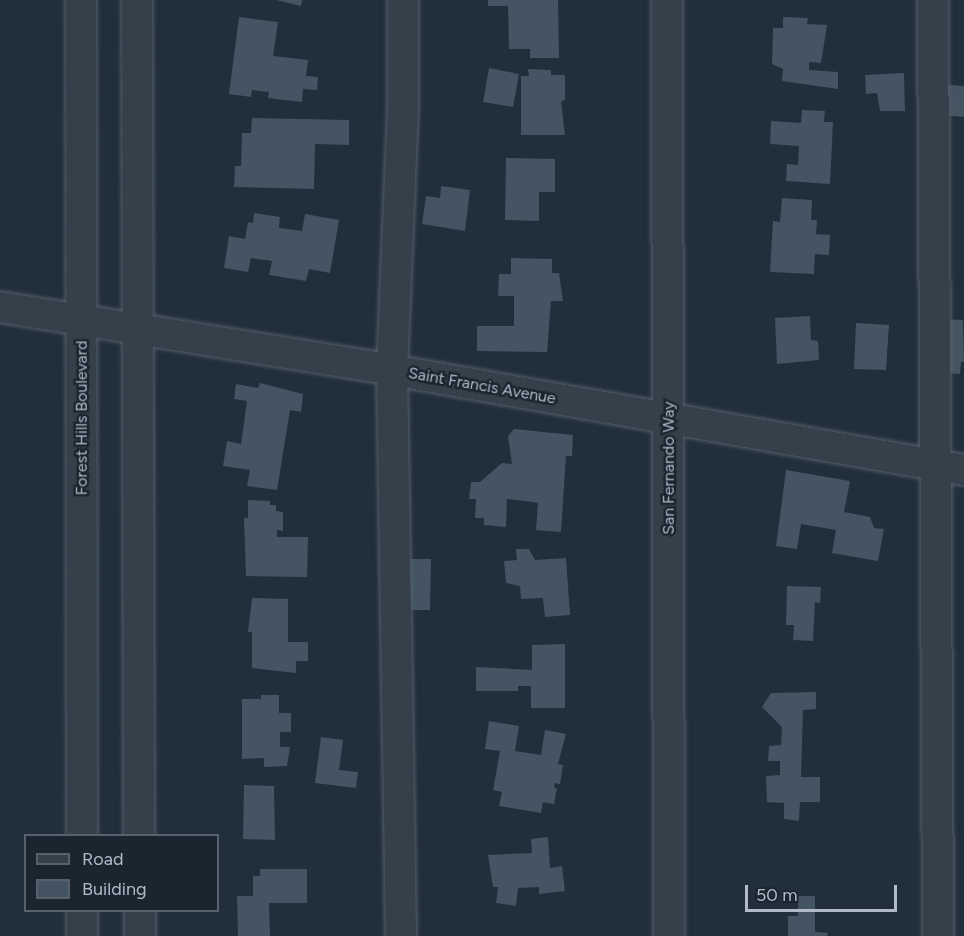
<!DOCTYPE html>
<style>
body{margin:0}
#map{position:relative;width:964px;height:936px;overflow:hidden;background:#212e3b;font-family:Figtree,sans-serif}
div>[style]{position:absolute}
.building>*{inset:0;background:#445462}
.roads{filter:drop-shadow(0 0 2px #535e69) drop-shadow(0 0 2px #535e69)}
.minor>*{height:30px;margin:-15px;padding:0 15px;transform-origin:15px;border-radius:15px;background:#35404b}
span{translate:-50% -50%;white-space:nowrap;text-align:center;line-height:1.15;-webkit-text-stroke:5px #1a2530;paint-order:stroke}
.street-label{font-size:16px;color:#b0bbc7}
.legend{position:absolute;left:24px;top:834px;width:195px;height:78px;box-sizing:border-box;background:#1a2530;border:2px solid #56616c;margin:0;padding:8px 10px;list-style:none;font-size:18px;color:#b0bbc7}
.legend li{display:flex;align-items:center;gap:12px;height:30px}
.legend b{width:30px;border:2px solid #56616c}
.scale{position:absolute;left:745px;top:885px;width:152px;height:27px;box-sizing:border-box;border:3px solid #b0bbc7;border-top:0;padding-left:8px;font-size:18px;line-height:21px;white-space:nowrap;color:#b0bbc7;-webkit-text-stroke:4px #1a2530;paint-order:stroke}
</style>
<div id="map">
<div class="building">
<i style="clip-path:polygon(276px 0,302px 0,301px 6px)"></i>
<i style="clip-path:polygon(488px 0,558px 0,559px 58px,530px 58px,530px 49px,509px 49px,508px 6px,488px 6px)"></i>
<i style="clip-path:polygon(239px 17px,278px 22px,273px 56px,308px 60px,306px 76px,318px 77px,317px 90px,303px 89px,302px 102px,268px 98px,269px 92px,252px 90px,251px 97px,229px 94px)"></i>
<i style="clip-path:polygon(783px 17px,808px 18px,807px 24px,827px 25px,821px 63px,809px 62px,809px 70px,838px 72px,838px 89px,782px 81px,783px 69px,772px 64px,773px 28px,783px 28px)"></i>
<i style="clip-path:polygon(489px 68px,519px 74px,513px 107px,483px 102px)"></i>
<i style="clip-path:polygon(528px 69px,551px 70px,551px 75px,565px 75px,565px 100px,561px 101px,565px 135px,521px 135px,521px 76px,529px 76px)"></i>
<i style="clip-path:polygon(904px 73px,905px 111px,880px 111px,877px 93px,866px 94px,865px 75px)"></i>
<i style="clip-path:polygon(941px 84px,964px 86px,964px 117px,939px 115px)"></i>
<i style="clip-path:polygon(802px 110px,825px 111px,824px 122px,833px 122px,830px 184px,786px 181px,787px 164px,798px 165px,799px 146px,770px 144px,771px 121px,801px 123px)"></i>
<i style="clip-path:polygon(252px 118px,349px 120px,349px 145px,315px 144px,314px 189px,234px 187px,235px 166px,241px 166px,242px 133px,251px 133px)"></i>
<i style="clip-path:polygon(506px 158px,555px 159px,555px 192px,539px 192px,539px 221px,505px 220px)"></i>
<i style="clip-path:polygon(441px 186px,470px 190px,465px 231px,422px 224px,426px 196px,440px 198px)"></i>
<i style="clip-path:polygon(782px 198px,812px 200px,811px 220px,817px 220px,816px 234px,830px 235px,829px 255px,815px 254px,814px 274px,770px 272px,773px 221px,780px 222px)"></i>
<i style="clip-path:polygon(254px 213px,280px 217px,279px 228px,302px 231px,305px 214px,339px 220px,330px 273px,309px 269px,306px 281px,269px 275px,272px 261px,251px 258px,248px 272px,224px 268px,229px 236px,245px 239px,248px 222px,253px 223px)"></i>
<i style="clip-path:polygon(511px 258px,552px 259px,552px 273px,559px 273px,563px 301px,551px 301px,547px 352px,477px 351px,477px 326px,514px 326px,514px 296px,498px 296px,499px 274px,511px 274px)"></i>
<i style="clip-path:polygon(810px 316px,811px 340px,818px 341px,819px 360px,777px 364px,775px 318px)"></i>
<i style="clip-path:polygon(941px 319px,963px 320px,964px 362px,961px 362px,960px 374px,942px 373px)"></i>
<i style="clip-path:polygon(856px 323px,889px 325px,886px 370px,854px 369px)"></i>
<i style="clip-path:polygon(260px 383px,303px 394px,301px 412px,290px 410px,277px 490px,247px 486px,250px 470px,223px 466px,227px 441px,241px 444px,247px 401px,234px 399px,236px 384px,258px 388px)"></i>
<i style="clip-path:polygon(514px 429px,573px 435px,572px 456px,566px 456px,561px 532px,536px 530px,538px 503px,525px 501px,507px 499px,506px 527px,484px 525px,484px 518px,475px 518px,476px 499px,469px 499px,471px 482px,480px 482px,502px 463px,512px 464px,508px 436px)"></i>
<i style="clip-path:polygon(786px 470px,850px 481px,844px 512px,870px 517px,874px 528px,884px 529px,878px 561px,832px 553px,836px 530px,801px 524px,797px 549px,776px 546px)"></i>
<i style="clip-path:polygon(248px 500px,270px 501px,270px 505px,276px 505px,276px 511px,283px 512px,283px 531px,277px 530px,277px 537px,308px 537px,307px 577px,246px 576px,244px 518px,248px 518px)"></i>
<i style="clip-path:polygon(516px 549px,529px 549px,535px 560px,566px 558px,570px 615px,545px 617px,543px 598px,521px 599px,520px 586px,506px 583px,504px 561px,517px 560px)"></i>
<i style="clip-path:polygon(408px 559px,431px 559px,430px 610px,407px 610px)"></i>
<i style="clip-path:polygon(787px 586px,821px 587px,820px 603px,815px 602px,813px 641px,793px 640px,794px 625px,786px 625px)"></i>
<i style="clip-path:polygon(252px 598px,288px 599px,288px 642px,308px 642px,308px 661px,296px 661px,296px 673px,252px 668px,252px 632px,248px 632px)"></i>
<i style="clip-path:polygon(565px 644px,565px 708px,531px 708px,531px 686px,518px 686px,518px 691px,476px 691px,476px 667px,532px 670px,532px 645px)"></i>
<i style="clip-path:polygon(816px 692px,816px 709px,803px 710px,801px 777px,820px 777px,820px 802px,800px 802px,799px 821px,784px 819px,784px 803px,767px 802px,766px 776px,780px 775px,780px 761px,768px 761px,769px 746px,781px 745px,782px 727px,762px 707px,771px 693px)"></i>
<i style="clip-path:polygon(261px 695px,279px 695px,279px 713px,291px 713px,291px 732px,280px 732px,280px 747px,290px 747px,287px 766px,264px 767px,264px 758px,242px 759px,242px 699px,261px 699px)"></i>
<i style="clip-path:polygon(489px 721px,519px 726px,515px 751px,541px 755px,545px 730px,566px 734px,558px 764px,563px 765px,560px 784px,555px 783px,554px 788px,557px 788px,554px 804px,543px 802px,541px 813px,499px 806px,502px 792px,493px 790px,500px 751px,485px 749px)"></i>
<i style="clip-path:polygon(321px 737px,343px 740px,339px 770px,358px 772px,356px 788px,315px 783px)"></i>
<i style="clip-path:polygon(244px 785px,274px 786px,275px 840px,243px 839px)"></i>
<i style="clip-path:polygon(548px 837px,550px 868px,562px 866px,565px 891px,539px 894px,539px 887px,518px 888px,516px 906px,496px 903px,498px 887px,493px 887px,488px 855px,532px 853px,531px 839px)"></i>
<i style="clip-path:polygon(260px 869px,307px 869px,307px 903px,269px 903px,270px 936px,238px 936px,237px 896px,253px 896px,253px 876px,260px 876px)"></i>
<i style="clip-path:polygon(798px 896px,815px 896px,815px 932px,828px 933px,827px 936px,788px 936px,788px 916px,798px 916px)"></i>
</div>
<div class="roads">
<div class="minor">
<i style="left:81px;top:0;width:836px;rotate:89.93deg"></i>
<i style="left:137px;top:0;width:836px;rotate:89.86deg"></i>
<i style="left:667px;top:0;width:936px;rotate:89.88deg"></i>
<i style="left:933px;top:0;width:936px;rotate:89.69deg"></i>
<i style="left:0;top:307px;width:397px;rotate:9.1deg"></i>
<i style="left:392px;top:370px;width:581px;rotate:9.92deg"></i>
<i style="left:140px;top:910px;width:26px;rotate:90deg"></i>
<i style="left:82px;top:936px;width:26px;rotate:-90deg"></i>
<i style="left:401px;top:936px;width:566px;rotate:-90.91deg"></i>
<i style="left:392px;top:370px;width:262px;rotate:-87.6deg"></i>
<i style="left:403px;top:108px;width:108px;rotate:-90deg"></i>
</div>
</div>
<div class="street-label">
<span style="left:482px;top:386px;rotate:10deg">Saint Francis Avenue</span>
<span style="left:82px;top:418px;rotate:-90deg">Forest Hills Boulevard</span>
<span style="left:669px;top:468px;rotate:-90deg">San Fernando Way</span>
</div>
<ul class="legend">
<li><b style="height:8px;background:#35404b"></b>Road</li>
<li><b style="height:16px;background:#445462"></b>Building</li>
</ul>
<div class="scale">50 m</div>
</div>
